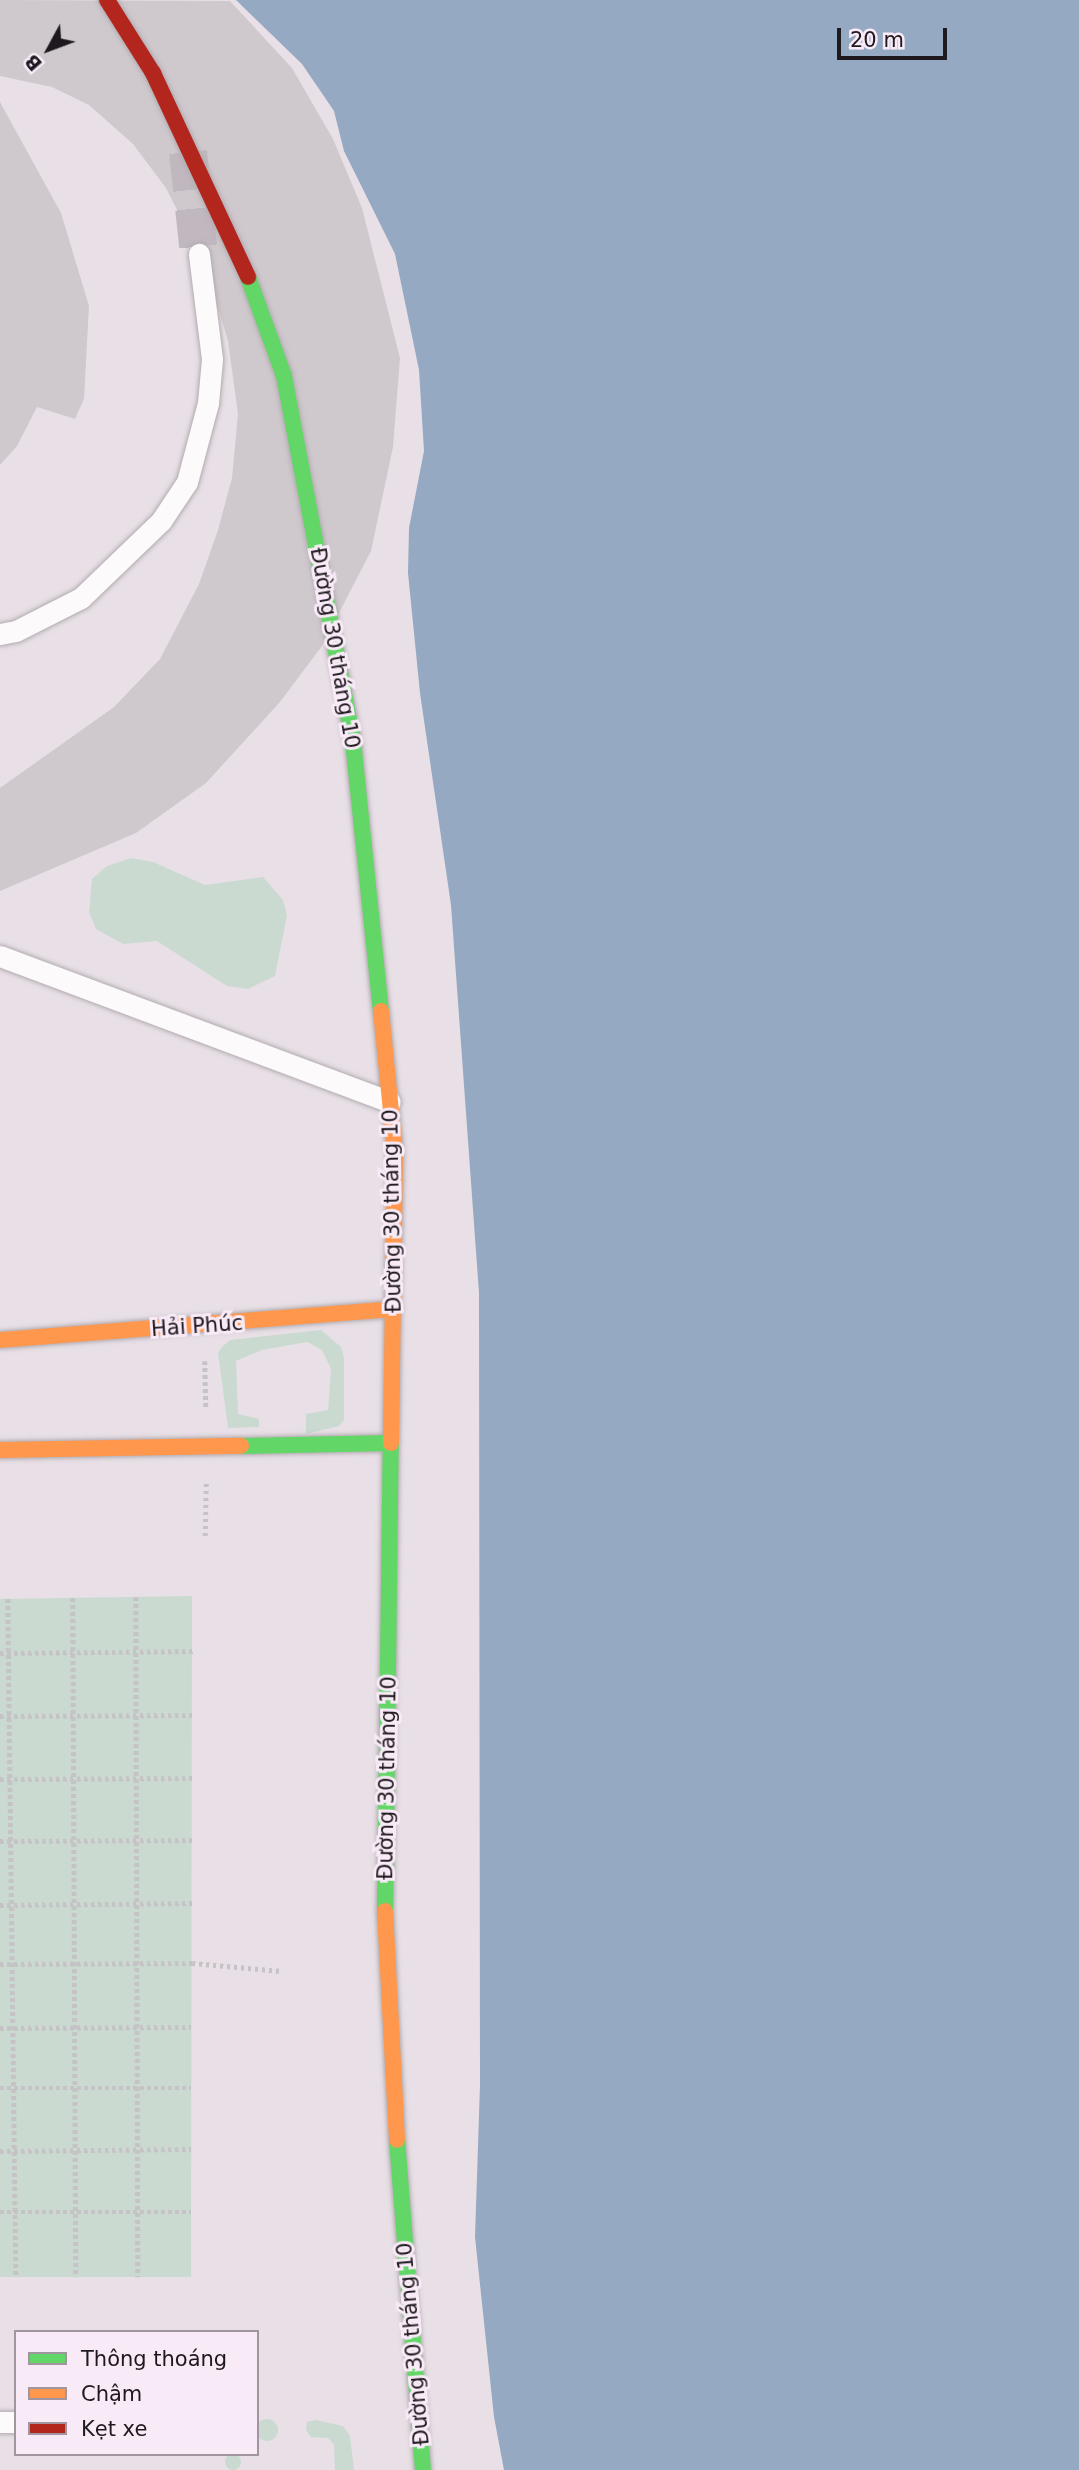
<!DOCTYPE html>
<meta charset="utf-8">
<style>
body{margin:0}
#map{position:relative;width:1079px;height:2470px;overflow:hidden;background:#e8e0e6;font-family:"DejaVu Sans",sans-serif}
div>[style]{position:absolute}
.green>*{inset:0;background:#cadad1}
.round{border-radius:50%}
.water>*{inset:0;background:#95a9c2}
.building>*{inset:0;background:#cfc9ce}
.street-tunnel>*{height:38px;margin-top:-19px;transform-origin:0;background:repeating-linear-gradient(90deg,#c0b8be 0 38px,transparent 0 57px)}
.path>*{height:4.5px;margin-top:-2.25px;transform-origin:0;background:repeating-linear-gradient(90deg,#c6c3c6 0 3.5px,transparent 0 7px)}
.roads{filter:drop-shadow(0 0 2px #b2abb0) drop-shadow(0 0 2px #b2abb0)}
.lane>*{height:21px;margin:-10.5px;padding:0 10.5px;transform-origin:10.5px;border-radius:10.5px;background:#fcfafb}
.fast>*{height:16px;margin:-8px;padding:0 8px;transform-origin:8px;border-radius:8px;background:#63d668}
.slow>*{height:16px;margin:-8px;padding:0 8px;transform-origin:8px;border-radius:8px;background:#ff974d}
.jam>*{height:16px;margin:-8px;padding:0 8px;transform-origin:8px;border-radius:8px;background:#b3261e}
span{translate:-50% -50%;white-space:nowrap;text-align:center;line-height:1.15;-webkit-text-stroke:6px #f8eaf7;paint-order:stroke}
.street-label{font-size:21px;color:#1e191e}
.legend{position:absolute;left:14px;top:2330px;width:245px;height:126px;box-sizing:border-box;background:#f8eaf7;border:2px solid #a196a0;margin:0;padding:9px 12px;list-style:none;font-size:21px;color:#1e191e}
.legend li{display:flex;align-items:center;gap:14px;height:35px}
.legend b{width:35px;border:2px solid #a196a0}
.north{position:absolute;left:14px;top:14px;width:70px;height:70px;-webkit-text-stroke:5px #f8eaf7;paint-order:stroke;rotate:229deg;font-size:19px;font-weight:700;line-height:28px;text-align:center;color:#1e191e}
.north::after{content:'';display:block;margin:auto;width:24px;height:32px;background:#1e191e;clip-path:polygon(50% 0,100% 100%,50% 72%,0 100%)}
.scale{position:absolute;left:837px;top:28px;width:110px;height:32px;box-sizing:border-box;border:4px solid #1e191e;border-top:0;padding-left:9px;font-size:21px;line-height:24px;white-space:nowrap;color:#1e191e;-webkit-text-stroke:5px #f8eaf7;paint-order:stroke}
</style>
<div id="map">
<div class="green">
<i style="clip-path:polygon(131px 858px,153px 862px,205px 885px,263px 877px,283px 900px,287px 915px,275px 976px,248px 989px,227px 986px,157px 941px,123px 944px,96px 929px,89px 912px,92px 879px,107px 866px)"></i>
<i style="clip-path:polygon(321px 1330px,341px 1347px,344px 1358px,344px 1420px,339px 1426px,306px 1434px,306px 1414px,328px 1410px,331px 1369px,322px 1350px,307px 1342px,262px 1350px,236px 1361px,238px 1414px,259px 1419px,259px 1427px,228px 1428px,218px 1353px,222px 1347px,230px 1340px)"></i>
<i style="clip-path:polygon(192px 1596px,191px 2277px,0 2277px,0 1599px)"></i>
<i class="round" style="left:256px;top:2419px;width:22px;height:22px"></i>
<i style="clip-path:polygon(316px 2420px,343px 2426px,350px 2436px,354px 2470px,335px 2470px,334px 2445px,328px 2438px,311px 2437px,306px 2430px,307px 2422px)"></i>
<i class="round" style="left:225px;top:2454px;width:16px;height:16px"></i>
</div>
<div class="water">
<i style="clip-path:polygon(236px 0,1079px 0,1079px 2470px,504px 2470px,494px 2417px,475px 2237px,480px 2085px,479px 1293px,451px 905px,420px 693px,408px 573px,409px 528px,424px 451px,419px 370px,395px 254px,344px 151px,334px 111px,302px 64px)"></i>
</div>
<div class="building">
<i style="clip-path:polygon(0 0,230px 1px,292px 68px,333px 139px,362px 208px,400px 358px,393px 447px,371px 551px,322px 646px,280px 702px,206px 783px,136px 833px,0 891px,0 788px,114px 707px,160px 659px,199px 584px,218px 530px,232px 478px,238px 414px,228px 341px,206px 267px,166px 188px,133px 144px,89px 105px,52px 87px,0 76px)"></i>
<i style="clip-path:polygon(0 102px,61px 213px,89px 306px,84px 399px,75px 419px,37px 407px,17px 446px,0 465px)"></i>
</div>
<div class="street-tunnel">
<i style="left:188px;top:152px;width:103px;rotate:83.8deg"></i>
</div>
<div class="path">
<i style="left:205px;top:1361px;width:47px;rotate:88.8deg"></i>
<i style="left:205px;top:1536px;width:53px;rotate:-88.9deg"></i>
<i style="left:136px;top:1597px;width:680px;rotate:89.83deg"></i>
<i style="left:73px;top:1598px;width:679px;rotate:89.75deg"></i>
<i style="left:8px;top:1599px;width:678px;rotate:89.32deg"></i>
<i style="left:0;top:1653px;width:193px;rotate:-0.6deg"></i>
<i style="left:0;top:1716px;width:192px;rotate:-0.3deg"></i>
<i style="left:0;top:1779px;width:192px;rotate:-0.3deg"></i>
<i style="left:0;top:1841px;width:192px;rotate:-0.3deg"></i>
<i style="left:0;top:1905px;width:192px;rotate:-0.6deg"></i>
<i style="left:0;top:1964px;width:192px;rotate:-0.3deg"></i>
<i style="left:192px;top:1963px;width:90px;rotate:5.1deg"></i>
<i style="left:0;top:2028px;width:191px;rotate:-0.3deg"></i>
<i style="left:0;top:2088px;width:191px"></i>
<i style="left:0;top:2151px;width:191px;rotate:-0.6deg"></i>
<i style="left:0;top:2212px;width:191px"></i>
</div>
<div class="roads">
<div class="lane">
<i style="left:0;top:634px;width:16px;rotate:-11deg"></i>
<i style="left:16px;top:631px;width:73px;rotate:-26.9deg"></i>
<i style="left:81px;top:598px;width:111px;rotate:-43.9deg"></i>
<i style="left:161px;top:521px;width:47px;rotate:-56.3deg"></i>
<i style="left:187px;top:482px;width:82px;rotate:-75.1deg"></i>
<i style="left:208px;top:403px;width:44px;rotate:-84.8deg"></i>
<i style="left:212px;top:359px;width:106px;rotate:-97.1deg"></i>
<i style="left:0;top:956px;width:416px;rotate:20.5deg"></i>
<i style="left:0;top:2422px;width:16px"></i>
</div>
<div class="fast">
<i style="left:248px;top:277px;width:105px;rotate:70deg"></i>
<i style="left:284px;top:376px;width:371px;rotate:79.3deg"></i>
<i style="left:353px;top:741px;width:271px;rotate:84.1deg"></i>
<i style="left:241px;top:1446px;width:150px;rotate:-1.1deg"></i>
<i style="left:385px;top:1911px;width:468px;rotate:-89.3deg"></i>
<i style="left:397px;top:2140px;width:331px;rotate:85.5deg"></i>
</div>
<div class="slow">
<i style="left:381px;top:1011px;width:142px;rotate:84.3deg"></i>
<i style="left:395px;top:1152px;width:291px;rotate:90.8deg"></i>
<i style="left:0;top:1340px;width:395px;rotate:-4.5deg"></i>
<i style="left:0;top:1450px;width:241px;rotate:-1deg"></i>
<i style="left:385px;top:1911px;width:229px;rotate:87deg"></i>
</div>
<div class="jam">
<i style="left:107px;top:0;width:86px;rotate:57.8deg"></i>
<i style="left:153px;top:73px;width:225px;rotate:65deg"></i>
</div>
</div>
<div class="street-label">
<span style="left:335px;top:648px;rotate:80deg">Đường 30 tháng 10</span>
<span style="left:392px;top:1211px;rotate:-91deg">Đường 30 tháng 10</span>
<span style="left:197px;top:1326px;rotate:-4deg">Hải Phúc</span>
<span style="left:387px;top:1778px;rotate:-89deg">Đường 30 tháng 10</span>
<span style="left:413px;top:2344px;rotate:-95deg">Đường 30 tháng 10</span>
</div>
<ul class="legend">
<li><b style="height:9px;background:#63d668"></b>Thông thoáng</li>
<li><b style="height:9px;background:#ff974d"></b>Chậm</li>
<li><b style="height:9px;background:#b3261e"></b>Kẹt xe</li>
</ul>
<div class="north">B</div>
<div class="scale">20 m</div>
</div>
